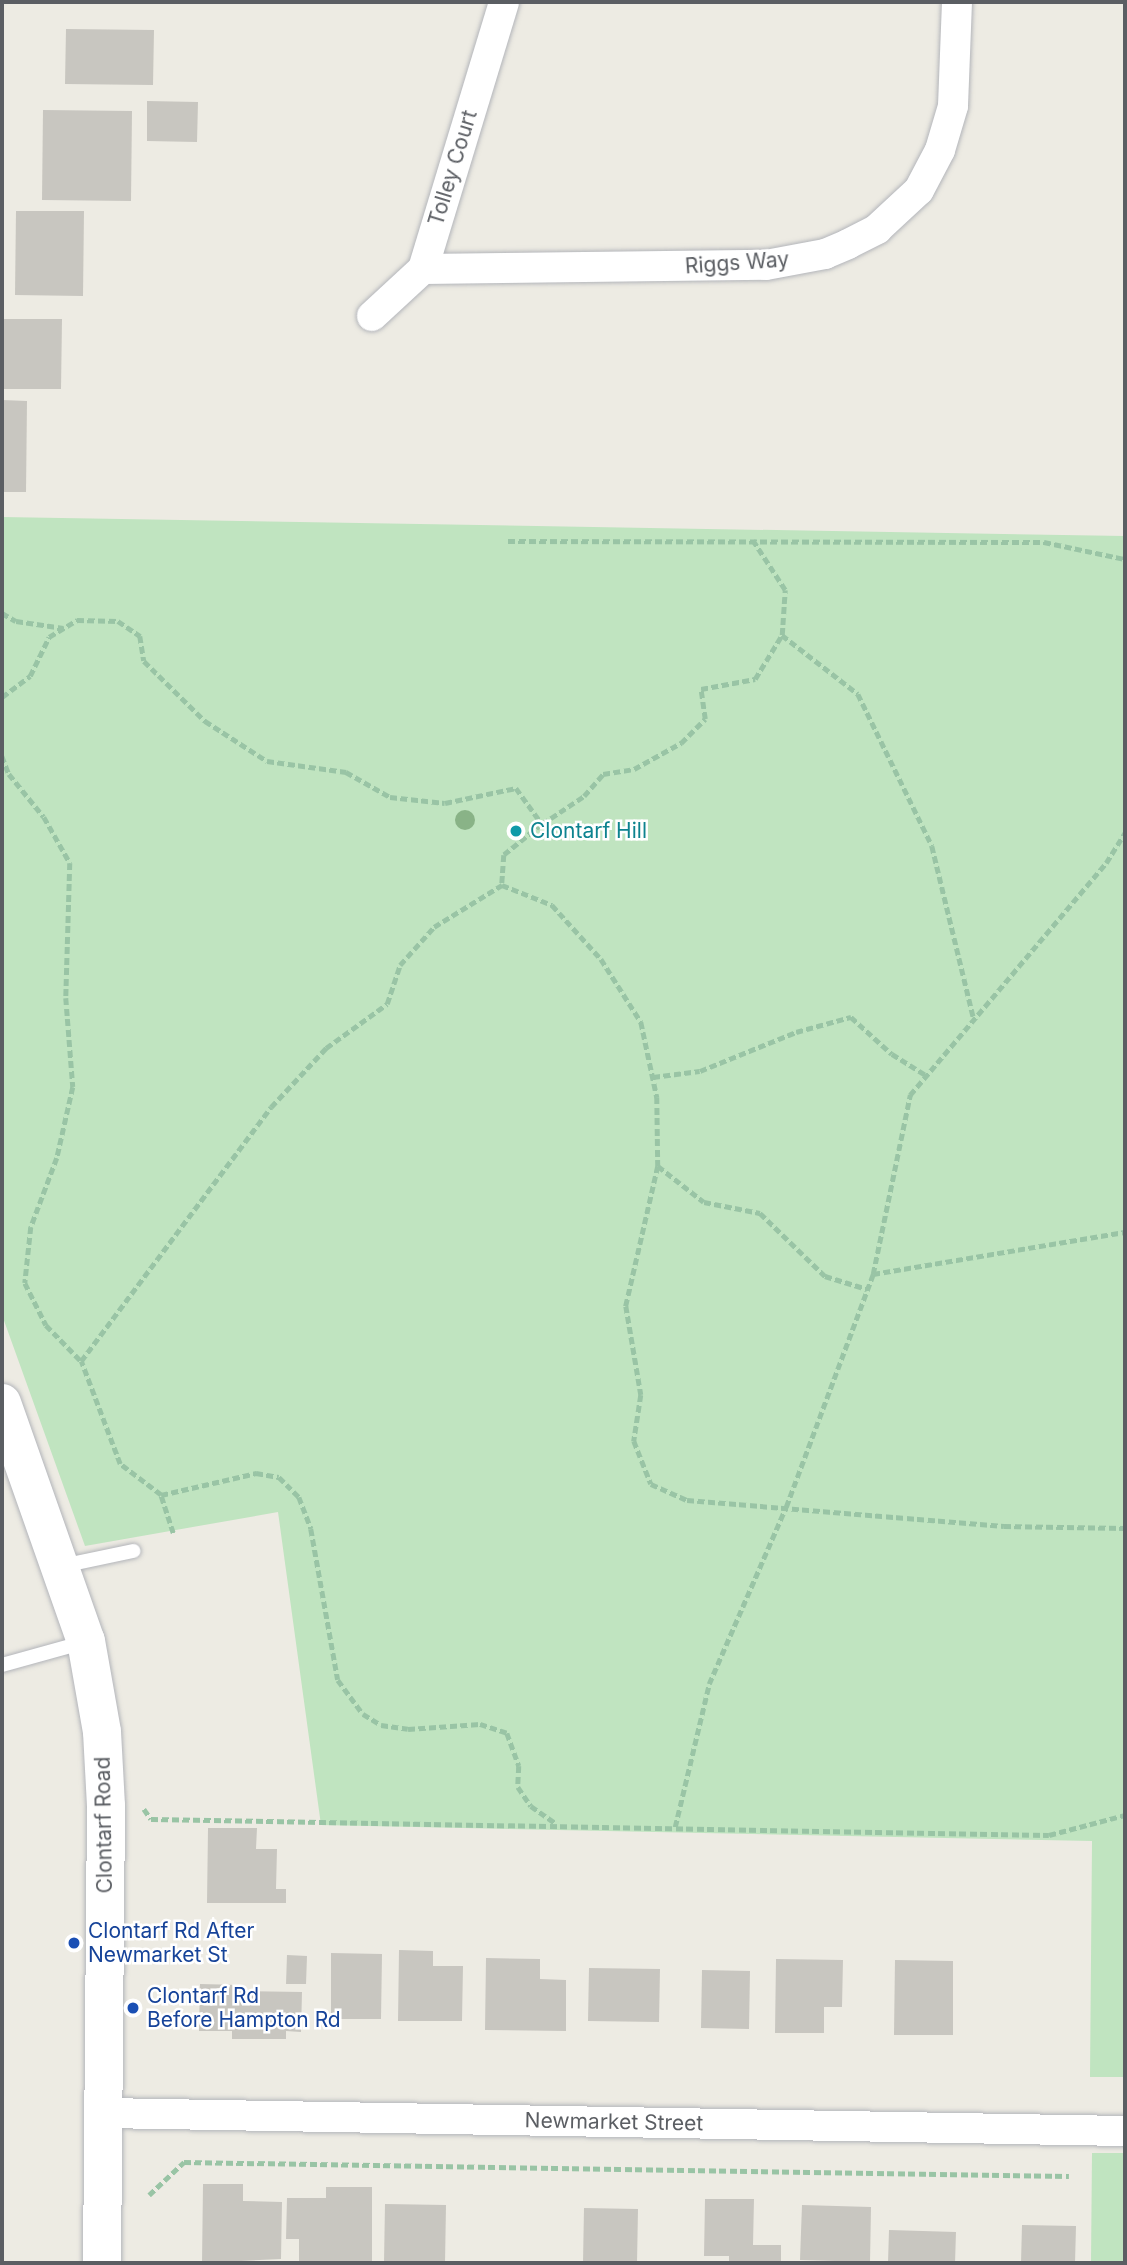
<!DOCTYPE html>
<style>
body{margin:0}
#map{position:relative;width:1127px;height:2265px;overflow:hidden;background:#edebe3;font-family:Inter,sans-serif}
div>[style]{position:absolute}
.green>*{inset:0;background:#c0e4c0}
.building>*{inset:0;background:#c8c6c0}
.path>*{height:4.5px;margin-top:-2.25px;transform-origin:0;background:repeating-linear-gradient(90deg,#99c4a5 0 7px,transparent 0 10.5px)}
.roads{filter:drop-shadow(0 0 2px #b3b5ba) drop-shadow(0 0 2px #b3b5ba)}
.lane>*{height:14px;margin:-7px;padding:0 7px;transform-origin:7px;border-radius:7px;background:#fff}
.street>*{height:30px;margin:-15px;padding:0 15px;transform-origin:15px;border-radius:15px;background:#fff}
.secondary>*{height:38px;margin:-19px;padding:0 19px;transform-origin:19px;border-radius:19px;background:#fff}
.trees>*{width:20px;height:20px;margin:-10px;border-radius:50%;background:#89b387}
.dots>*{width:19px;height:19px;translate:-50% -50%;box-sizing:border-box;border:4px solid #fff;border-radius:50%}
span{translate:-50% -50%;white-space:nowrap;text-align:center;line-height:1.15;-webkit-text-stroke:5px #fff;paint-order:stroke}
.street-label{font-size:21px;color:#5b5e63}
.culture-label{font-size:21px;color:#0d838f}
.left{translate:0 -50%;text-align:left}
.transit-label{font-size:21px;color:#164399}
.frame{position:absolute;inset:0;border:4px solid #5b5e63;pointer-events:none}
</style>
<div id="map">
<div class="green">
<i style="clip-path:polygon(2px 517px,1125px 536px,1125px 2077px,1090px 2077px,1092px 1841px,321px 1825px,278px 1512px,85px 1546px,2px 1315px)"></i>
<i style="clip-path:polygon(1092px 2153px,1125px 2153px,1125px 2263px,1091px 2263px)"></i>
</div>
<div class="building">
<i style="clip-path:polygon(66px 29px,154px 30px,153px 85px,65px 84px)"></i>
<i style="clip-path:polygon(147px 101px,198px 102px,197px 142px,147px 141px)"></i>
<i style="clip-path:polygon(43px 110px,132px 111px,131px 201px,42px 200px)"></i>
<i style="clip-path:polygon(16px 211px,84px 211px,83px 296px,15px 295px)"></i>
<i style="clip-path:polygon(2px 319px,62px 319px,61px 389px,2px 389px)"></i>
<i style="clip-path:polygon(2px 400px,27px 401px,26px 492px,2px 492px)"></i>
<i style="clip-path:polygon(208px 1828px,257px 1828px,256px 1849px,277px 1849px,276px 1889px,286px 1889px,286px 1903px,207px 1903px)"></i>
<i style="clip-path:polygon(399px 1950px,433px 1951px,433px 1966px,463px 1966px,462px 2021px,398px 2021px)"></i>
<i style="clip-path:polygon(331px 1953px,382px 1954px,381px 2019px,331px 2019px)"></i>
<i style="clip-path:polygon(287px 1955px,307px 1956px,306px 1984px,286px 1984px)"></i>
<i style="clip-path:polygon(486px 1958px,540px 1959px,540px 1979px,566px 1980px,566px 2031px,485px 2030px)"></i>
<i style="clip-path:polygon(776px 1959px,843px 1960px,842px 2007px,824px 2007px,824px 2033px,775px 2033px)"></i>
<i style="clip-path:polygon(895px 1960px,953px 1961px,953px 2035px,894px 2035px)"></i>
<i style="clip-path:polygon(589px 1968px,660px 1969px,659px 2022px,588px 2021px)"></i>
<i style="clip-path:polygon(702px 1970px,750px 1971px,749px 2029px,701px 2028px)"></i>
<i style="clip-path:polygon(200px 1984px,239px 1985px,239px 1991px,302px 1992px,301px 2032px,286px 2031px,286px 2039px,232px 2039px,232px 2031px,199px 2031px)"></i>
<i style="clip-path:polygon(203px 2184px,243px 2184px,243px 2201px,282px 2202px,281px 2259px,202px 2263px)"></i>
<i style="clip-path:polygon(326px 2187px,372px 2187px,372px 2263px,299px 2263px,299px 2239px,286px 2239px,287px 2198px,326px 2198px)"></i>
<i style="clip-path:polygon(705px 2199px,754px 2199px,753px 2245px,781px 2245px,781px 2263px,729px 2263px,729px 2256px,704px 2256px)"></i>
<i style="clip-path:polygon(385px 2204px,446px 2205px,445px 2263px,384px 2263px)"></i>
<i style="clip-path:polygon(802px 2205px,871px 2207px,870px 2262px,800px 2260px)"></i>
<i style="clip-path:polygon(584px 2208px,638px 2209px,637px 2263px,583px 2263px)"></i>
<i style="clip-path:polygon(1022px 2225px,1076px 2226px,1075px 2263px,1021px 2263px)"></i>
<i style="clip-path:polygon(889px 2230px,956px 2232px,955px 2263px,888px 2263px)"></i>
</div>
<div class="path">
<i style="left:508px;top:541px;width:536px;rotate:0.11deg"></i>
<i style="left:1044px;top:542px;width:83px;rotate:11.9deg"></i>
<i style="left:2px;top:613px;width:16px;rotate:30deg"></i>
<i style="left:16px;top:621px;width:48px;rotate:8.5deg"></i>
<i style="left:782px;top:635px;width:96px;rotate:37.8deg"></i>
<i style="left:858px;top:694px;width:169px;rotate:64deg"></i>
<i style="left:932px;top:846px;width:178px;rotate:76.4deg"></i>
<i style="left:2px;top:697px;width:35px;rotate:-37deg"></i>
<i style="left:30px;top:676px;width:43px;rotate:-64deg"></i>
<i style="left:49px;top:637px;width:33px;rotate:-31deg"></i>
<i style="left:77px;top:620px;width:41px;rotate:1.4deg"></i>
<i style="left:118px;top:621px;width:27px;rotate:34deg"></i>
<i style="left:140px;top:636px;width:25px;rotate:81deg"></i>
<i style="left:144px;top:661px;width:86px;rotate:44.5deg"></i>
<i style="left:205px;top:721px;width:74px;rotate:32.8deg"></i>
<i style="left:267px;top:761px;width:80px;rotate:7.9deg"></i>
<i style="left:346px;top:772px;width:51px;rotate:29.6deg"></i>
<i style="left:390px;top:797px;width:55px;rotate:6.2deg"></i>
<i style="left:445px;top:803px;width:73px;rotate:-11.9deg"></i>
<i style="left:516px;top:788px;width:44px;rotate:54.2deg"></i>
<i style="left:542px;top:824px;width:49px;rotate:140.8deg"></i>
<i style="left:504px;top:855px;width:30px;rotate:94deg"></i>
<i style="left:2px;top:756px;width:19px;rotate:69deg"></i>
<i style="left:9px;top:774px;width:55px;rotate:50.9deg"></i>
<i style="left:44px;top:817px;width:53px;rotate:60.5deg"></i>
<i style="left:70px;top:863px;width:135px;rotate:91.7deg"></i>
<i style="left:66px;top:998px;width:89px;rotate:85.5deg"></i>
<i style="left:73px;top:1087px;width:73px;rotate:102.7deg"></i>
<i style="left:57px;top:1158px;width:74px;rotate:110.6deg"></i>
<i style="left:31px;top:1227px;width:56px;rotate:96.1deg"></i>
<i style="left:25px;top:1283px;width:47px;rotate:63.4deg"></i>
<i style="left:46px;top:1325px;width:50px;rotate:45.8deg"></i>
<i style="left:542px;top:824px;width:50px;rotate:-33.7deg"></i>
<i style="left:584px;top:796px;width:29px;rotate:-49deg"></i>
<i style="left:603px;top:774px;width:31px;rotate:-9deg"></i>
<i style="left:634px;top:769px;width:54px;rotate:-29deg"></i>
<i style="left:681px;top:743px;width:34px;rotate:-45deg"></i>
<i style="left:705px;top:719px;width:30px;rotate:-98deg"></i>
<i style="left:701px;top:689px;width:55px;rotate:-10.5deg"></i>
<i style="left:755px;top:679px;width:52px;rotate:-58.5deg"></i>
<i style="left:782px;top:635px;width:45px;rotate:-86.2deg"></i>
<i style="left:785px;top:590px;width:59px;rotate:-123.1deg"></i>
<i style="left:653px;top:1077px;width:47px;rotate:-7.3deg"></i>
<i style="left:700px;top:1071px;width:104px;rotate:-22.1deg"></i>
<i style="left:796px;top:1032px;width:57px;rotate:-15.3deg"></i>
<i style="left:851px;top:1017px;width:55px;rotate:42.1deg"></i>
<i style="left:892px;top:1054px;width:40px;rotate:32deg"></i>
<i style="left:658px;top:1166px;width:58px;rotate:38deg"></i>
<i style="left:704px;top:1202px;width:57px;rotate:11.1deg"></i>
<i style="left:760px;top:1213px;width:91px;rotate:44.1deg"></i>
<i style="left:825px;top:1276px;width:44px;rotate:17.2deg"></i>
<i style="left:873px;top:1274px;width:255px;rotate:-9.5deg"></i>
<i style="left:161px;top:1495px;width:98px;rotate:-13deg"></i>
<i style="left:256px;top:1473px;width:23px;rotate:10deg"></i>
<i style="left:279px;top:1477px;width:28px;rotate:45deg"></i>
<i style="left:299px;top:1497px;width:34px;rotate:69deg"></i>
<i style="left:311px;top:1529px;width:153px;rotate:79.9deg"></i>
<i style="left:338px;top:1680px;width:42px;rotate:53.7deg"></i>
<i style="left:363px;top:1714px;width:21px;rotate:31deg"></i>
<i style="left:381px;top:1725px;width:27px;rotate:8deg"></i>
<i style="left:408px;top:1729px;width:72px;rotate:-4deg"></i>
<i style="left:480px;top:1724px;width:28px;rotate:18deg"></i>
<i style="left:507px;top:1733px;width:35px;rotate:70deg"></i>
<i style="left:519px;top:1766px;width:21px;rotate:93deg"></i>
<i style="left:518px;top:1787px;width:23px;rotate:56deg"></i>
<i style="left:531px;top:1806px;width:29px;rotate:35deg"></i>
<i style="left:173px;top:1533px;width:40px;rotate:-108deg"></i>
<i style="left:161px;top:1495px;width:51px;rotate:-142.9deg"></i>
<i style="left:120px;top:1464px;width:110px;rotate:-110.7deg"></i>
<i style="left:81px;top:1361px;width:317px;rotate:-53.2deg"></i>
<i style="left:271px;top:1107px;width:81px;rotate:-47deg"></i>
<i style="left:326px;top:1048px;width:75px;rotate:-35.8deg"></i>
<i style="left:387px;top:1004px;width:41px;rotate:-71.6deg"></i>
<i style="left:400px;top:965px;width:51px;rotate:-48.2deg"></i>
<i style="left:434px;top:927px;width:80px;rotate:-31.7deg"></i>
<i style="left:502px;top:885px;width:54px;rotate:21.8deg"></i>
<i style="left:552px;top:905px;width:73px;rotate:47.8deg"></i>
<i style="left:601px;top:959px;width:75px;rotate:57.6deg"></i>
<i style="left:641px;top:1022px;width:77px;rotate:78deg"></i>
<i style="left:657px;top:1097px;width:69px;rotate:89.2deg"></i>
<i style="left:658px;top:1166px;width:144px;rotate:102.9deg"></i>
<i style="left:626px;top:1306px;width:90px;rotate:80.4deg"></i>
<i style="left:641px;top:1395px;width:47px;rotate:98.7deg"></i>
<i style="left:634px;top:1441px;width:46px;rotate:68.4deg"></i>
<i style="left:651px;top:1484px;width:39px;rotate:24deg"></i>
<i style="left:687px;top:1500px;width:318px;rotate:4.7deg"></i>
<i style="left:1004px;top:1526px;width:121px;rotate:0.9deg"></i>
<i style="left:144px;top:1809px;width:12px;rotate:55deg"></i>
<i style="left:151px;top:1819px;width:898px;rotate:1.02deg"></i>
<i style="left:1049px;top:1835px;width:79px;rotate:-14.7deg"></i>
<i style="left:675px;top:1827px;width:147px;rotate:-76.6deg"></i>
<i style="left:709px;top:1684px;width:193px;rotate:-66.5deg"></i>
<i style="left:786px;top:1507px;width:249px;rotate:-69.5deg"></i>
<i style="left:873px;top:1274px;width:183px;rotate:-78.3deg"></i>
<i style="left:910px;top:1095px;width:304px;rotate:-49.8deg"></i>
<i style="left:1106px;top:863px;width:36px;rotate:-58deg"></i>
<i style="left:149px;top:2195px;width:48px;rotate:-43.3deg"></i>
<i style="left:184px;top:2162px;width:885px;rotate:0.91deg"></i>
</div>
<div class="roads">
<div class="lane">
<i style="left:62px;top:1566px;width:73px;rotate:-11.9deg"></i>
<i style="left:2px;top:1665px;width:86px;rotate:-15.5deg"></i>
</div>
<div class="street">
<i style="left:423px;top:269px;width:343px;rotate:-0.7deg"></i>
<i style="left:766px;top:265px;width:60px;rotate:-10.6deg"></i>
<i style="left:825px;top:254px;width:25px;rotate:-23deg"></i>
<i style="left:848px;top:244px;width:33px;rotate:-27deg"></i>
<i style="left:877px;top:229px;width:57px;rotate:-42.9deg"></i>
<i style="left:919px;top:190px;width:45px;rotate:-62.3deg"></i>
<i style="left:940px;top:150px;width:46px;rotate:-73.5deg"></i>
<i style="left:953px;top:106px;width:104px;rotate:-87.8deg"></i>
<i style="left:372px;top:316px;width:69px;rotate:-42.7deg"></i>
<i style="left:423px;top:269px;width:279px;rotate:-73.1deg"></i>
<i style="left:104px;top:2113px;width:1021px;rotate:1.01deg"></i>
</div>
<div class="secondary">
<i style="left:2px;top:1403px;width:252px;rotate:70.6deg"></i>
<i style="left:86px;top:1641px;width:92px;rotate:80deg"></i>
<i style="left:102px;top:1732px;width:74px;rotate:86.9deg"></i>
<i style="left:106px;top:1806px;width:457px;rotate:90.5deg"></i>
</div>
</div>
<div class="trees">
<i style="left:465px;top:820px"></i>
</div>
<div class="dots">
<i style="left:516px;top:831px;background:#0f9aa8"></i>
<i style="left:74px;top:1943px;background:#1a4fb4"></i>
<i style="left:133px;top:2008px;background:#1a4fb4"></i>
</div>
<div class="street-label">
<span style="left:453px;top:168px;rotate:-73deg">Tolley Court</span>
<span style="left:737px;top:263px;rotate:-4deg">Riggs Way</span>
<span style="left:104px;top:1825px;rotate:-91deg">Clontarf Road</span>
<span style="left:614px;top:2122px;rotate:1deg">Newmarket Street</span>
</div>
<div class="culture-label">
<span class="left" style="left:530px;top:831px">Clontarf Hill</span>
</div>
<div class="transit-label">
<span class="left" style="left:88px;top:1943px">Clontarf Rd After<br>Newmarket St</span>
<span class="left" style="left:147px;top:2008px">Clontarf Rd<br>Before Hampton Rd</span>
</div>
<div class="frame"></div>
</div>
